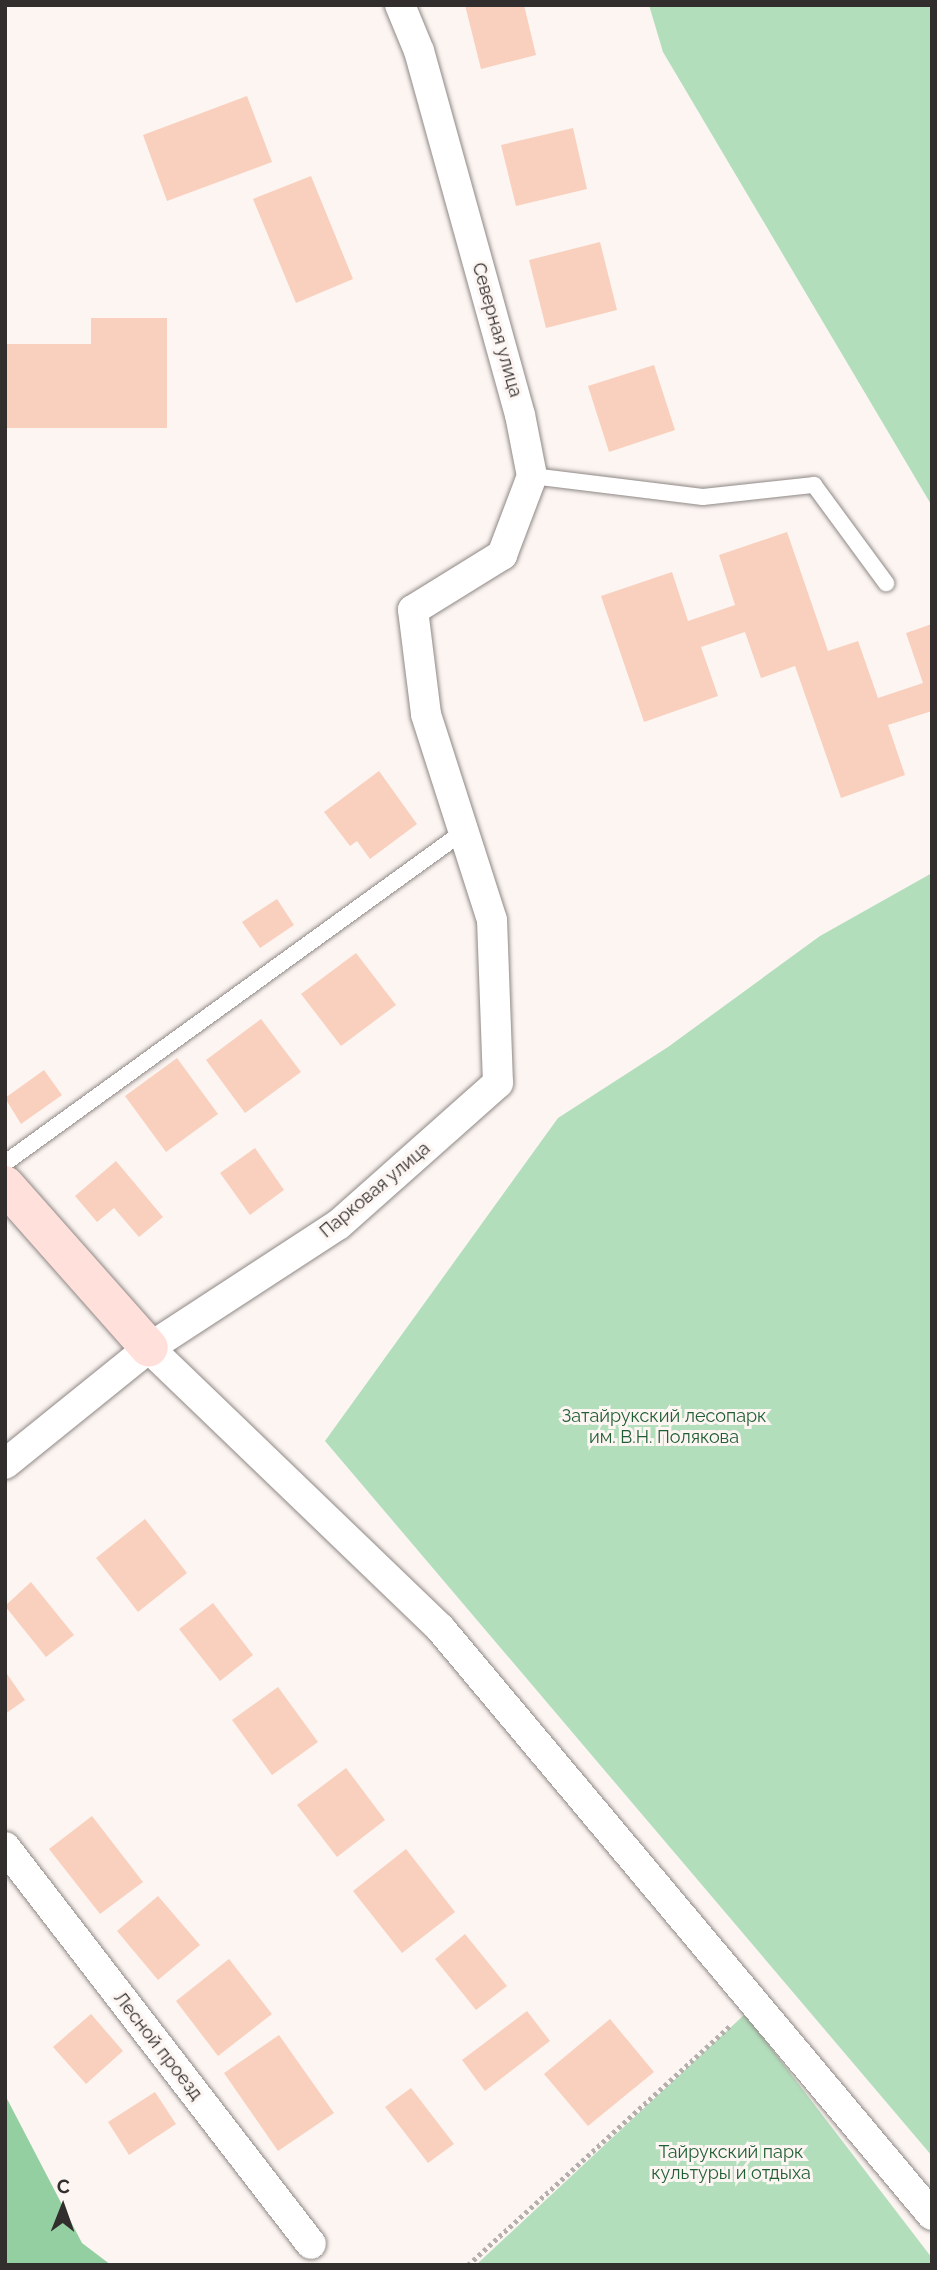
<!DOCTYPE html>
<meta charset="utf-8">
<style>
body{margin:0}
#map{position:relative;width:937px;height:2270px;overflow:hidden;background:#fcf5f2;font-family:Raleway,sans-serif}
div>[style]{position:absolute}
.green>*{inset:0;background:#b3debc}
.forest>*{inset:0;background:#94cfa2}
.building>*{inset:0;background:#f9d0bd}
.path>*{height:4.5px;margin-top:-2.25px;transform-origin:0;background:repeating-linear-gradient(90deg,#b5afad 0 3.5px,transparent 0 7px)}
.roads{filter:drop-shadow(0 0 2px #8f8885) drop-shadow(0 0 2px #8f8885)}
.lane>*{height:16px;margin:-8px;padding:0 8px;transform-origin:8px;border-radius:8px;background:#fff}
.street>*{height:30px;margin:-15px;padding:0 15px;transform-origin:15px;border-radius:15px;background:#fff}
.secondary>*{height:38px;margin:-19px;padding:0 19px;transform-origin:19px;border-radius:19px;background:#ffe0db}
span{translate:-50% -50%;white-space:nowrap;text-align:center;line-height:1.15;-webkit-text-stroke:6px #fcf5f2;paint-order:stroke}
.street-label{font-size:18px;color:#312e2d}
.park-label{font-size:18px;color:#205f35}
.frame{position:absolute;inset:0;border:7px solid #312e2d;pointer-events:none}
.north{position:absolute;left:28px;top:2172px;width:70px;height:70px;-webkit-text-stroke:5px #fcf5f2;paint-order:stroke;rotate:1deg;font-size:19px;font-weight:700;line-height:28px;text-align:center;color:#312e2d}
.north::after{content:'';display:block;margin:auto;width:24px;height:32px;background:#312e2d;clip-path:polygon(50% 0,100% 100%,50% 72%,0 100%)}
</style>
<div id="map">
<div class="green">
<i style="clip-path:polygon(649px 5px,932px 5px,932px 506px,663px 52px)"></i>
<i style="clip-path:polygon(932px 873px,932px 2156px,325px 1441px,558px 1118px,668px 1047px,820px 936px)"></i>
<i style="clip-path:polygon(745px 2014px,932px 2258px,932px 2265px,476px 2265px)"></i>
</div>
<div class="forest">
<i style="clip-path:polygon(5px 2095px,82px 2243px,111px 2265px,5px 2265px)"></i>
</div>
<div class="building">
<i style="clip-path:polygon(465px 5px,524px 5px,536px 55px,481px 69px)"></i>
<i style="clip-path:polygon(247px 96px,272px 162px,167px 201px,143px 135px)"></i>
<i style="clip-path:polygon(573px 128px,587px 189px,516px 206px,501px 145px)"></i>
<i style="clip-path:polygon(311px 176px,353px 279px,296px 303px,253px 199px)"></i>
<i style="clip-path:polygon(600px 242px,617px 310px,546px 328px,529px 260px)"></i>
<i style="clip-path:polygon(91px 318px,167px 318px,167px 428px,5px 428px,5px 344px,91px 344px)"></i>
<i style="clip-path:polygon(654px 365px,675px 430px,609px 452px,588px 386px)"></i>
<i style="clip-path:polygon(787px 532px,828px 651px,858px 641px,878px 698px,923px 683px,906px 633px,932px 624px,932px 711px,888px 725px,905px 775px,841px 798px,795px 666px,761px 678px,745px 632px,701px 647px,718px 696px,644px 722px,601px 596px,672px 572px,688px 621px,735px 605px,719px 555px)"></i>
<i style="clip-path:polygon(379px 771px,417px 824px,370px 859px,357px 841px,350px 846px,324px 812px)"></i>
<i style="clip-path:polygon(277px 899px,294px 925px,260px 948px,242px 922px)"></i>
<i style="clip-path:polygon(356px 953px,396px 1005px,341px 1046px,301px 994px)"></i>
<i style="clip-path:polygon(261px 1019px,301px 1072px,245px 1113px,206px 1060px)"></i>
<i style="clip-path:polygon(177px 1058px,218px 1114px,166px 1152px,125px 1096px)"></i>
<i style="clip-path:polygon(44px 1070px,62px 1095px,21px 1124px,5px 1098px)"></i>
<i style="clip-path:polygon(255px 1148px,284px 1190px,250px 1215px,220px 1173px)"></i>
<i style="clip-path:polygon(116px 1161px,163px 1217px,139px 1237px,114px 1208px,97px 1222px,75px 1196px)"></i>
<i style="clip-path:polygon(145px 1519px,187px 1573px,138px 1612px,96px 1558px)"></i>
<i style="clip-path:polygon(31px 1582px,74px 1635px,46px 1657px,5px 1606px)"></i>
<i style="clip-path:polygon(213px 1603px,253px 1655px,220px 1681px,179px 1629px)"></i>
<i style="clip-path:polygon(5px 1671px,25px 1700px,5px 1714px)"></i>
<i style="clip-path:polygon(278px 1687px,318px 1742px,272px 1775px,232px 1720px)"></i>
<i style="clip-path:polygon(346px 1768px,385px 1820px,337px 1857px,297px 1805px)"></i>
<i style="clip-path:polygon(92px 1816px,143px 1882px,100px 1914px,49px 1849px)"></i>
<i style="clip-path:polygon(406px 1849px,455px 1912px,402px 1953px,353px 1891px)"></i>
<i style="clip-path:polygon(158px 1896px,200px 1945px,158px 1980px,117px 1931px)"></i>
<i style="clip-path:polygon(465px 1934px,507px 1986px,476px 2010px,435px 1959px)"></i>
<i style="clip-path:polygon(229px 1959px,272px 2014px,218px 2056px,176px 2001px)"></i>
<i style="clip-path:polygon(527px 2011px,550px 2041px,485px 2091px,462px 2060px)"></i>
<i style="clip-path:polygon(91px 2014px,123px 2051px,86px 2084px,53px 2047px)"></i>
<i style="clip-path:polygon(610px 2019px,654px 2072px,588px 2126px,544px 2074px)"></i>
<i style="clip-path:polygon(279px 2035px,334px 2113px,278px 2151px,224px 2073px)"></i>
<i style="clip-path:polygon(411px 2088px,454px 2144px,428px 2163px,385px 2107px)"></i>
<i style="clip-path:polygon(155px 2092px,176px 2124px,129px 2155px,108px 2122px)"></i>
</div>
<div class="path">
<i style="left:468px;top:2265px;width:356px;rotate:-42.4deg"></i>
</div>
<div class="roads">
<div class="lane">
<i style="left:532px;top:476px;width:172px;rotate:7deg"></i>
<i style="left:703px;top:497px;width:112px;rotate:-6.2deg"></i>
<i style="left:814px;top:485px;width:122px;rotate:53.7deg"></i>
<i style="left:5px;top:1163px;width:565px;rotate:-35.86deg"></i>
</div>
<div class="street">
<i style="left:149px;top:1348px;width:404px;rotate:43.9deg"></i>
<i style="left:440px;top:1628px;width:766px;rotate:50.03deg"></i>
<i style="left:5px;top:1464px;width:185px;rotate:-38.9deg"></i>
<i style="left:149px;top:1348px;width:225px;rotate:-33.1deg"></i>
<i style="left:338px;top:1225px;width:214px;rotate:-41.6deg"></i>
<i style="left:498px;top:1083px;width:163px;rotate:-92.1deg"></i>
<i style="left:492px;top:920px;width:216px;rotate:-107.8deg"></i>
<i style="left:426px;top:714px;width:105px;rotate:-97.1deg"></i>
<i style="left:413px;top:610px;width:105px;rotate:-31.7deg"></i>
<i style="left:502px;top:555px;width:85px;rotate:-69.2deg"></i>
<i style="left:532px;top:476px;width:62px;rotate:-101.1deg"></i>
<i style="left:520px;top:415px;width:378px;rotate:-105.5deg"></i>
<i style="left:419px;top:51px;width:50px;rotate:-112.4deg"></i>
<i style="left:5px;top:1847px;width:501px;rotate:52.38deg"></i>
</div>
<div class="secondary">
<i style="left:5px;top:1185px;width:217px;rotate:48.5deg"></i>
</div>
</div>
<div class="street-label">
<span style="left:497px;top:330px;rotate:74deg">Северная улица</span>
<span style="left:375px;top:1190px;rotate:-40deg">Парковая улица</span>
<span style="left:158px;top:2046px;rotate:52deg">Лесной проезд</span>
</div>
<div class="park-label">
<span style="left:664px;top:1427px">Затайрукский лесопарк<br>им. В.Н. Полякова</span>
<span style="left:731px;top:2163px">Тайрукский парк<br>культуры и отдыха</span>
</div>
<div class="frame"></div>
<div class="north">С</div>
</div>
